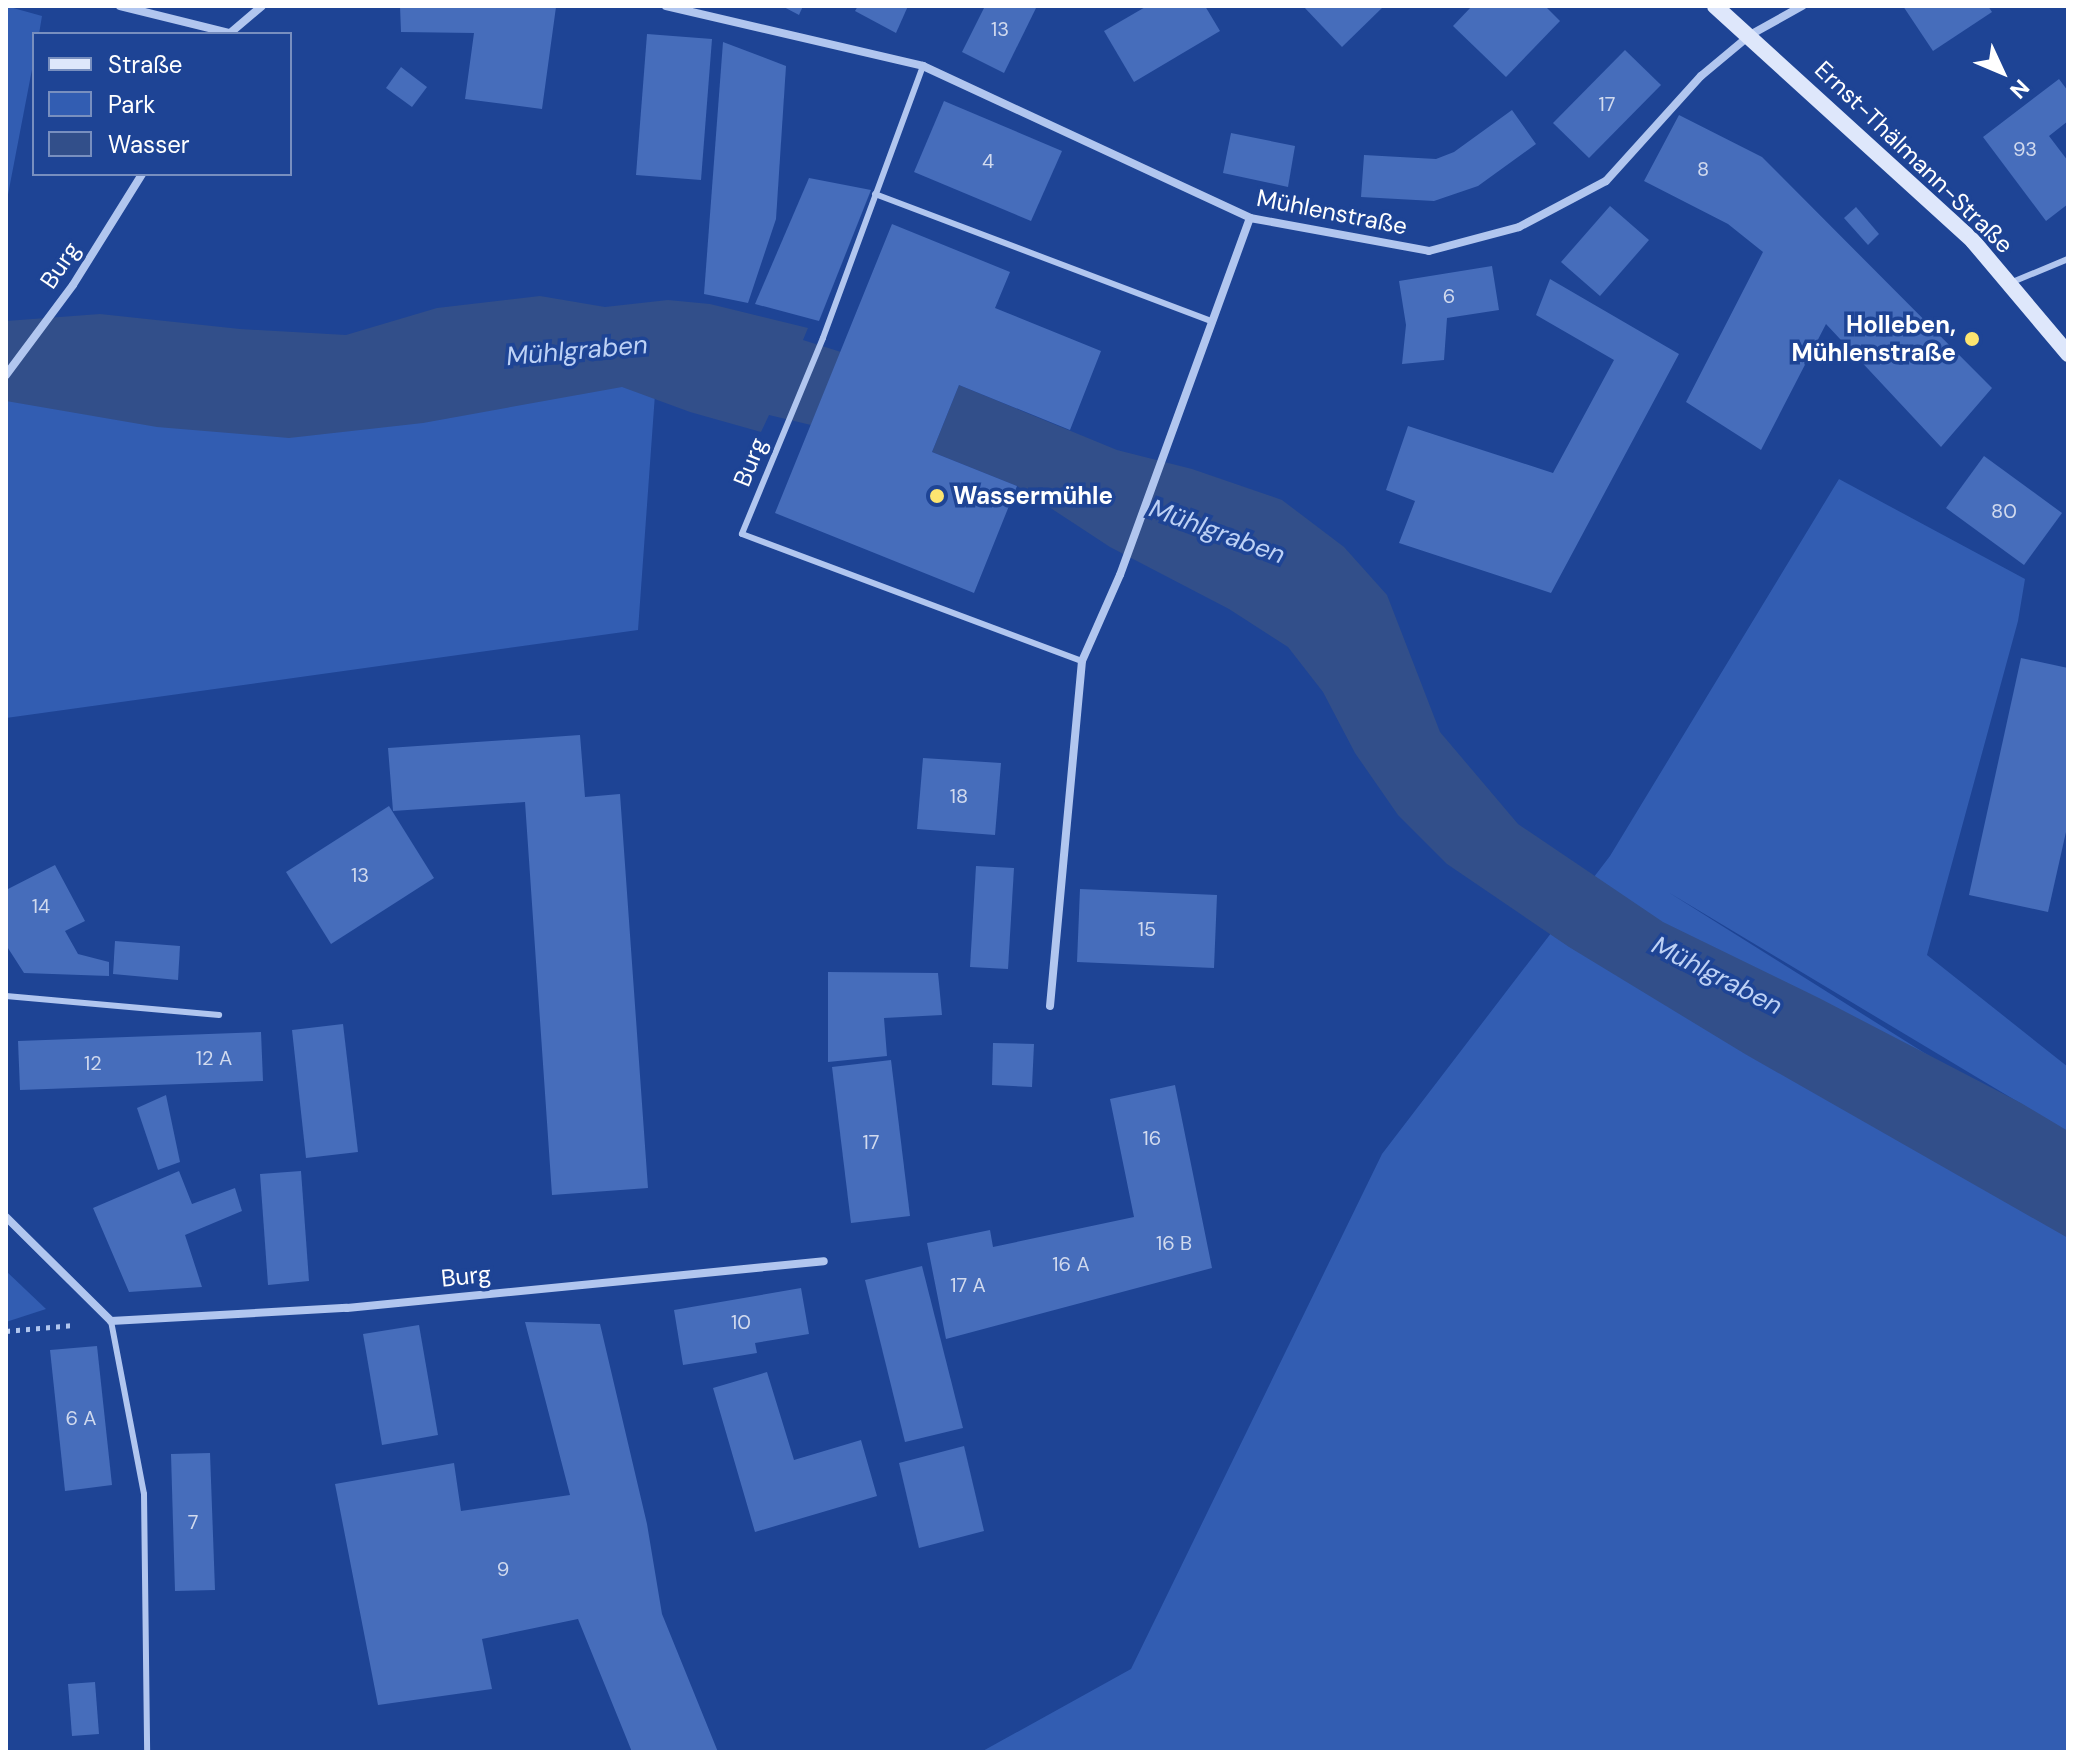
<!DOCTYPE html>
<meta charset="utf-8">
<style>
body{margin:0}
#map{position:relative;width:2074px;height:1758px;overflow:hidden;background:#1e4495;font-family:"DM Sans",sans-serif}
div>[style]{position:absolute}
.green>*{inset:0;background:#325db2}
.water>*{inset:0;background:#324f8a}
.building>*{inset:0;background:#466dbb}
.path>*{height:5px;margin-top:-2.5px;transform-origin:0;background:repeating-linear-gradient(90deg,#b1c6ef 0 4px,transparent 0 10px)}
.service>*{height:6px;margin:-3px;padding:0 3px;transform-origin:3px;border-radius:3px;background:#b1c6ef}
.minor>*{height:8px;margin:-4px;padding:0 4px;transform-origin:4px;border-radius:4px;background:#b1c6ef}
.secondary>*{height:16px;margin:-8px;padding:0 8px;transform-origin:8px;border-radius:8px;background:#dee7fb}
.dots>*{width:22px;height:22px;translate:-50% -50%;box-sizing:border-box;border:4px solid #1e4495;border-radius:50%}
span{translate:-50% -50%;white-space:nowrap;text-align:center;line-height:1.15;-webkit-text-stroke:7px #1e4495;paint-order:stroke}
.number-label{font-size:20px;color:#d1daee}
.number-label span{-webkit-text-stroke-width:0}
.street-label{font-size:24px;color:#fff}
.poi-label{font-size:24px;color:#fff;font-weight:700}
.right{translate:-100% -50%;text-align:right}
.left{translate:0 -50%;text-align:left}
.water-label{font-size:26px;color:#bdd1f5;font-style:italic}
.frame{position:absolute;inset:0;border:8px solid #fff;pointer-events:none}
.legend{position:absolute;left:32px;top:32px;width:260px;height:144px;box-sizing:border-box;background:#1e4495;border:2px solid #788fbf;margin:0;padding:10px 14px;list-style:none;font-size:24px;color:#fff}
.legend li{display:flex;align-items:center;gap:16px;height:40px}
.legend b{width:40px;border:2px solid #788fbf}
.north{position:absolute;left:1962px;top:32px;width:80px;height:80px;-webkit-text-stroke:6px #1e4495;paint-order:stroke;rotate:134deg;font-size:22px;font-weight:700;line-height:32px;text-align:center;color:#fff}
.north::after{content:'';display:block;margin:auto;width:28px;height:36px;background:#fff;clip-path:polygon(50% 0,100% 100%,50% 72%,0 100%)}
</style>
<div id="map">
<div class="green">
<i style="clip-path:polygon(6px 6px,42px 16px,39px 34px,34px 34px,34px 59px,6px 205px)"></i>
<i style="clip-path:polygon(661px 311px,638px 630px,6px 718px,6px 322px,345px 341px)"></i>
<i style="clip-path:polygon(1839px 479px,2025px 579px,2018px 621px,1927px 955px,2068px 1067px,2068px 1132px,1668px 892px,2068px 1143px,2068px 1752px,981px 1752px,1131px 1669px,1382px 1154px,1610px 856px)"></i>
<i style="clip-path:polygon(6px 1271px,46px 1309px,6px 1322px)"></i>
</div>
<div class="water">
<i style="clip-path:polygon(540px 296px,605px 307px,668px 300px,710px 304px,808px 328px,803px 340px,841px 352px,811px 425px,769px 415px,761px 432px,690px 412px,622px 387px,423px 423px,289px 438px,157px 427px,6px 401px,6px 321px,100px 314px,240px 329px,346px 335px,437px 308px)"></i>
<i style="clip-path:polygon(959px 385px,1117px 450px,1192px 469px,1282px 500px,1344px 547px,1387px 595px,1440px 732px,1518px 824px,1663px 922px,1819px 998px,2021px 1103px,2068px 1131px,2068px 1238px,1745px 1054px,1569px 947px,1447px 864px,1398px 815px,1355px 753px,1323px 692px,1288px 647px,1229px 609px,1110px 547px,1017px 486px,932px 452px)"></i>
</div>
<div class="building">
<i style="clip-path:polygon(400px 6px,556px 7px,542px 109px,465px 99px,474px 33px,401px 32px)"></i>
<i style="clip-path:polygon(782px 6px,803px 6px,799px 15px)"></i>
<i style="clip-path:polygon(858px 6px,908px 6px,896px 33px,855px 11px)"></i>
<i style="clip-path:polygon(985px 6px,1037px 6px,1004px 73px,962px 52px)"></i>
<i style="clip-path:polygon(1147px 6px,1205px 6px,1220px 31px,1134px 82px,1104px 31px)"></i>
<i style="clip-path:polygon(1303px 6px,1384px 6px,1342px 47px)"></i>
<i style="clip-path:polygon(1472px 6px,1545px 6px,1560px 21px,1506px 77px,1453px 26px)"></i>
<i style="clip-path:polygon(1903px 6px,1988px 6px,1992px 12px,1933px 51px)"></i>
<i style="clip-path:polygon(647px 34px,712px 39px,701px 180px,636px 175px)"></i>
<i style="clip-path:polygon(723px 42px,786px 66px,776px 219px,748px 303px,704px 294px)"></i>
<i style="clip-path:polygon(1625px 50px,1661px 85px,1589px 158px,1553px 123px)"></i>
<i style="clip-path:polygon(401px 67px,427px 87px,412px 107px,386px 88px)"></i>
<i style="clip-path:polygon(2059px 79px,2068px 91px,2068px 121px,2049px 136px,2068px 161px,2068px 204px,2046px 221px,1983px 137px)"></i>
<i style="clip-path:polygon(944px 101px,1062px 151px,1031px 221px,914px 172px)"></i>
<i style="clip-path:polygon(1512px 110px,1536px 144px,1478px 186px,1434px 201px,1361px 197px,1364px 155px,1436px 159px,1454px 152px)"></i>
<i style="clip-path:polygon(1679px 115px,1762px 157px,1992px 388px,1941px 447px,1826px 324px,1761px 450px,1686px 402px,1763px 252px,1728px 224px,1644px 181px)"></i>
<i style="clip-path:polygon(1231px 133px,1295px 146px,1288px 187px,1223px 173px)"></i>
<i style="clip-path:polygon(809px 178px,871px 190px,819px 321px,755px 304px)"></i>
<i style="clip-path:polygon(1610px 206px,1649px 240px,1600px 296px,1561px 262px)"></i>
<i style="clip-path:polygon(1856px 207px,1879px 234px,1868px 245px,1844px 218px)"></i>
<i style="clip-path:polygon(892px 224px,1010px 272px,995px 308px,1101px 351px,1070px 430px,959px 385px,932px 452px,1017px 486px,974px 593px,775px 513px)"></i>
<i style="clip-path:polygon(1492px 266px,1499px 310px,1447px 318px,1444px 360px,1402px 364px,1406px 325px,1399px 281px)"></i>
<i style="clip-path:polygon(1550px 279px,1679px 354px,1551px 593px,1399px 543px,1415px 501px,1386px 490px,1408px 426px,1553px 473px,1614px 360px,1536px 315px)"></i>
<i style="clip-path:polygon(1984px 456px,2062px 513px,2024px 565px,1946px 508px)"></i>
<i style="clip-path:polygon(2021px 658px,2068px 668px,2068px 823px,2048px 912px,1969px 895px)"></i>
<i style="clip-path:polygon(580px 735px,585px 797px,620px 794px,648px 1188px,552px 1195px,525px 802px,393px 811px,388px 748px)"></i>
<i style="clip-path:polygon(923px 758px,1001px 763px,995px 835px,917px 829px)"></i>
<i style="clip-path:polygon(389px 806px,434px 878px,331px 944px,286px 872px)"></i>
<i style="clip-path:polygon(55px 865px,85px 921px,65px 931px,78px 954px,109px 962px,109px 976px,24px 973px,6px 945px,6px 890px)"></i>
<i style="clip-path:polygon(976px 866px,1014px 868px,1008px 969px,970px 967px)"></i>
<i style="clip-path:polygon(1080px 889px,1217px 895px,1214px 968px,1077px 962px)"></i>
<i style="clip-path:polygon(115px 941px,180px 946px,178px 980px,113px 974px)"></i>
<i style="clip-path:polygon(828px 972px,938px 973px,942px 1015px,884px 1018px,887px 1056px,828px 1062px)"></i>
<i style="clip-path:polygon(343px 1024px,358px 1152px,306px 1158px,292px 1030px)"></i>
<i style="clip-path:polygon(261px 1032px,263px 1081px,20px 1090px,18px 1041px)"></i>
<i style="clip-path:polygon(993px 1043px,1034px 1044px,1032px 1087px,992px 1085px)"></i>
<i style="clip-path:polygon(891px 1060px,910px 1216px,851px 1223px,832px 1067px)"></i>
<i style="clip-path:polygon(1175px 1085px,1212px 1268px,946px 1339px,927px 1243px,990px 1230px,993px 1247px,1134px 1217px,1110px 1099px)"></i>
<i style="clip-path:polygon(166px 1095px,180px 1162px,158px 1170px,137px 1108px)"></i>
<i style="clip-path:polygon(179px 1171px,192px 1204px,235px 1188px,242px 1211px,185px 1235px,202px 1287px,129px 1292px,93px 1208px)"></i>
<i style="clip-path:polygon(301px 1171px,309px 1281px,268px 1285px,260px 1174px)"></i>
<i style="clip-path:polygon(922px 1266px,963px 1428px,905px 1442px,865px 1280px)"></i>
<i style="clip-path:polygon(801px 1288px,809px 1334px,755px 1343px,757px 1353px,683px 1365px,674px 1310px)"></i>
<i style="clip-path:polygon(525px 1322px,600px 1324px,647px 1524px,662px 1614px,718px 1752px,632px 1752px,578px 1619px,482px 1639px,492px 1689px,378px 1705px,335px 1484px,454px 1463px,461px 1511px,570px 1495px)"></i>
<i style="clip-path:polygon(419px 1325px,438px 1435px,382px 1445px,363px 1334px)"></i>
<i style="clip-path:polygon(97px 1346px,112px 1485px,65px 1491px,50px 1350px)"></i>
<i style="clip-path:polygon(767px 1372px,794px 1460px,861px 1440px,877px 1496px,755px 1532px,713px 1388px)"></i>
<i style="clip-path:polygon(964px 1446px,984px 1531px,919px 1548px,899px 1463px)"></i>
<i style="clip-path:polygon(210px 1453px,215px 1590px,175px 1591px,171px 1454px)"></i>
<i style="clip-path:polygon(95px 1682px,99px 1734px,72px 1736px,68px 1684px)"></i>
</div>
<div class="path">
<i style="left:6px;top:1331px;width:68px;rotate:-5deg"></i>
</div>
<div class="service">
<i style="left:923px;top:66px;width:290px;rotate:110.2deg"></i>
<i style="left:823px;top:338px;width:212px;rotate:112.5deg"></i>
<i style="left:742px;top:534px;width:363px;rotate:20.5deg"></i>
<i style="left:875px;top:194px;width:361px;rotate:20.7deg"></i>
<i style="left:2010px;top:283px;width:63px;rotate:-22.5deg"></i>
<i style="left:6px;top:996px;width:214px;rotate:5.1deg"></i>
<i style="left:111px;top:1321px;width:176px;rotate:79.2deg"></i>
<i style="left:144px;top:1494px;width:258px;rotate:89.3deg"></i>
</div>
<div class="minor">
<i style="left:120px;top:6px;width:112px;rotate:13.9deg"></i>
<i style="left:666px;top:6px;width:264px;rotate:13.1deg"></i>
<i style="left:923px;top:66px;width:361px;rotate:24.9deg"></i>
<i style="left:1250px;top:218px;width:182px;rotate:10.4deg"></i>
<i style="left:1429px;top:251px;width:93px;rotate:-14.9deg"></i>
<i style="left:1519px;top:227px;width:98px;rotate:-27.9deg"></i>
<i style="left:1606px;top:181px;width:142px;rotate:-47.9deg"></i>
<i style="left:1701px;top:76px;width:64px;rotate:-39.9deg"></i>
<i style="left:1750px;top:35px;width:60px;rotate:-29.1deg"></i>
<i style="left:229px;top:34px;width:43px;rotate:-40.3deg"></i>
<i style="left:6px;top:375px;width:112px;rotate:-53.3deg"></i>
<i style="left:73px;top:285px;width:131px;rotate:-58.1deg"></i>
<i style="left:1050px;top:1006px;width:346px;rotate:-84.7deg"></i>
<i style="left:1082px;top:661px;width:94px;rotate:-66.2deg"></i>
<i style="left:1120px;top:575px;width:380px;rotate:-70deg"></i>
<i style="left:6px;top:1217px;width:148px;rotate:44.7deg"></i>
<i style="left:111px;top:1321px;width:236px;rotate:-3.2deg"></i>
<i style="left:347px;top:1308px;width:479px;rotate:-5.6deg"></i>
</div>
<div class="secondary">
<i style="left:1715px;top:6px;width:349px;rotate:42.3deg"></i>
<i style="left:1973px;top:241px;width:148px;rotate:49.9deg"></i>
</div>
<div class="dots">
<i style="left:1972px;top:339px;background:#fde570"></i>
<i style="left:937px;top:496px;background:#fde570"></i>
</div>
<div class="number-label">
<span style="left:1000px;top:29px">13</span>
<span style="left:1607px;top:104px">17</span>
<span style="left:2025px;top:149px">93</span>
<span style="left:988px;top:161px">4</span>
<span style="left:1703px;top:169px">8</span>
<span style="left:1449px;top:296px">6</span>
<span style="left:2004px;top:511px">80</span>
<span style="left:959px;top:796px">18</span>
<span style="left:360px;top:875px">13</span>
<span style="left:41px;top:906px">14</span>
<span style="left:1147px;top:929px">15</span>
<span style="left:214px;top:1058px">12 A</span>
<span style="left:93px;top:1063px">12</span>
<span style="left:1152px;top:1138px">16</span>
<span style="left:871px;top:1142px">17</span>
<span style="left:1174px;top:1243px">16 B</span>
<span style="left:1071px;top:1264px">16 A</span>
<span style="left:968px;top:1285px">17 A</span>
<span style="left:741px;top:1322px">10</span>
<span style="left:81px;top:1418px">6 A</span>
<span style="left:193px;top:1522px">7</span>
<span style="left:503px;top:1569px">9</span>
</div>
<div class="street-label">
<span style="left:1914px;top:157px;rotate:44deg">Ernst-Thälmann-Straße</span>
<span style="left:1332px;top:212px;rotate:11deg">Mühlenstraße</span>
<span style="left:60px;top:265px;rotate:-56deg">Burg</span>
<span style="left:750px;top:462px;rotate:-68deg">Burg</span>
<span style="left:466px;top:1276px;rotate:-6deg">Burg</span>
</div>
<div class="poi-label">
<span class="right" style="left:1956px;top:339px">Holleben,<br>Mühlenstraße</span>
<span class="left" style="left:953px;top:496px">Wassermühle</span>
</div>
<div class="water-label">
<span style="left:577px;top:351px;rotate:-5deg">Mühlgraben</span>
<span style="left:1217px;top:532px;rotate:20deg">Mühlgraben</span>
<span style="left:1717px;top:976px;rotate:27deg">Mühlgraben</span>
</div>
<div class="frame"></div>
<ul class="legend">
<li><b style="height:10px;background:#dee7fb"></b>Straße</li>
<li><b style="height:22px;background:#325db2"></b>Park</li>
<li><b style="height:22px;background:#324f8a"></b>Wasser</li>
</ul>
<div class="north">N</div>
</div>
